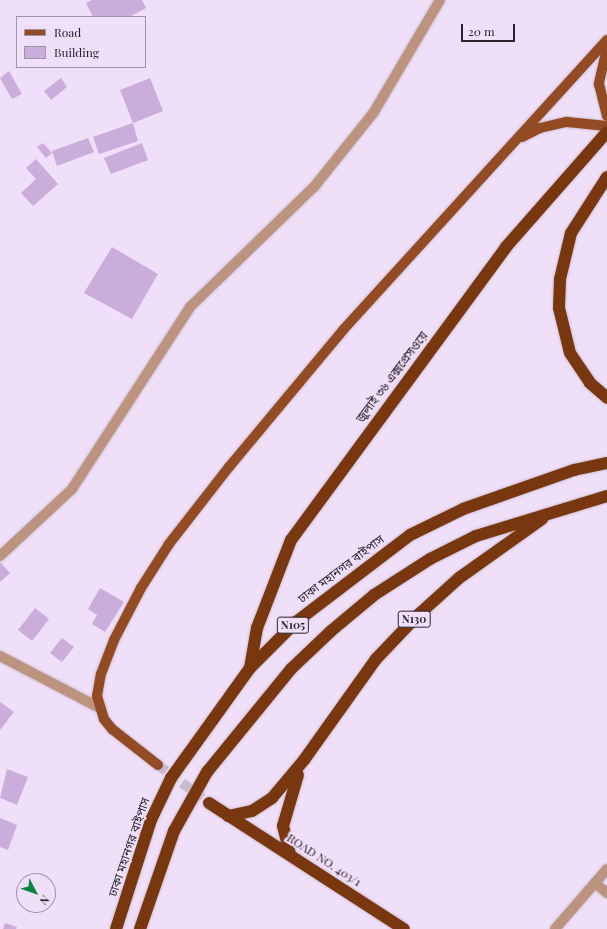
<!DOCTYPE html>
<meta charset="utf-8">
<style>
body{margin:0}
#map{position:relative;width:607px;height:929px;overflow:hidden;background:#efdff8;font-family:"Playfair Display","Noto Sans Bengali",serif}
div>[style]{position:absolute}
.building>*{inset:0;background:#caadda}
.major-tunnel>*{height:10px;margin-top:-5px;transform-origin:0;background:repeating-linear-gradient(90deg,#c8bacf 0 10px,transparent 0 15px)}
.roads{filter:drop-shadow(0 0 1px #ccbdd3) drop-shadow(0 0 1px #ccbdd3)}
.minor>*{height:10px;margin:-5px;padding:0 5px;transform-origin:5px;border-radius:5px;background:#bc937e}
.major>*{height:10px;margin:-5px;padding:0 5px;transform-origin:5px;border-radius:5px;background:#924b23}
.highway>*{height:12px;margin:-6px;padding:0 6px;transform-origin:6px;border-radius:6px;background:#78370f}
span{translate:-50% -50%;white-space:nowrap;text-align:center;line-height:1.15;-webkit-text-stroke:4px #efdff8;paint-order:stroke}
.shield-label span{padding:1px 3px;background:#efdff8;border:1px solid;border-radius:3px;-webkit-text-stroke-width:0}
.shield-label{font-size:11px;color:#2a242d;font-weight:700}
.street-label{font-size:12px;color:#2a242d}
.legend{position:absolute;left:16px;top:16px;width:130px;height:52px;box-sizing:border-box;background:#efdff8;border:1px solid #a094a7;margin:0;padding:5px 7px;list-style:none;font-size:12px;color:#2a242d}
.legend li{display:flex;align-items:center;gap:8px;height:20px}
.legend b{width:20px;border:1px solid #a094a7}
.north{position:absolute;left:16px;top:873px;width:40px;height:40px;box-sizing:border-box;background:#efdff8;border:1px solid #a094a7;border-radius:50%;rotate:131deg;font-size:11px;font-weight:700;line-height:16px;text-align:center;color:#2a242d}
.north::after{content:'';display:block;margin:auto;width:14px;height:18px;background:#0a853f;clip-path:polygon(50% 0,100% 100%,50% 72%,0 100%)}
.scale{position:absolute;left:461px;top:24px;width:54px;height:18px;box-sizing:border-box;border:2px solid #2a242d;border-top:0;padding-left:5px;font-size:12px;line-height:14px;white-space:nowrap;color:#2a242d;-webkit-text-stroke:3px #efdff8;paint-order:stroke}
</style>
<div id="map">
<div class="building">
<i style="clip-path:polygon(92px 0,142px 0,146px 8px,129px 17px,93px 17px,86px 3px)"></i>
<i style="clip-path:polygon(9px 71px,22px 94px,12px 99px,0 78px)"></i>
<i style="clip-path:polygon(61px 78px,67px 87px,51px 100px,44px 91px)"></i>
<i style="clip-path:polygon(150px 78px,163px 111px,133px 123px,120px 90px)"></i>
<i style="clip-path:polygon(133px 123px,138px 141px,99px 154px,93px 137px)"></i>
<i style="clip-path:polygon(88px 138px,94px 152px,57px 166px,52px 151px)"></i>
<i style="clip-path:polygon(43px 143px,52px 153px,46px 158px,37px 147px)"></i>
<i style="clip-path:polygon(142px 143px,148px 160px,111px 174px,104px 158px)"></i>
<i style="clip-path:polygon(36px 159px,58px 184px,33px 206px,21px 193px,36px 179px,26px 168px)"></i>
<i style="clip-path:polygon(112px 247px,158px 274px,132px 319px,84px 293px)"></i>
<i style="clip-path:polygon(0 562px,10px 573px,0 582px)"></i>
<i style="clip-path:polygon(100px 588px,124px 602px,105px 632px,92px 624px,97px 615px,88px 609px)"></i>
<i style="clip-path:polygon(35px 608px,49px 619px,32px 641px,18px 630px)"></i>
<i style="clip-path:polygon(62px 638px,74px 647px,62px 662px,50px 653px)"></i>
<i style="clip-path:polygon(0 702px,14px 712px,0 730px)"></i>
<i style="clip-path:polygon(7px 769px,28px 777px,17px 805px,0 798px)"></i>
<i style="clip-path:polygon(0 818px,17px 825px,8px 850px,0 847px)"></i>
<i style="clip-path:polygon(5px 923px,17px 927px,16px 929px,3px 929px)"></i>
</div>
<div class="major-tunnel">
<i style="left:158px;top:765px;width:64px;rotate:36.7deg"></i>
</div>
<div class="roads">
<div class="minor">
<i style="left:0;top:556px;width:98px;rotate:-42.9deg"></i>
<i style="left:72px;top:489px;width:217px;rotate:-57deg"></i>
<i style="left:190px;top:307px;width:173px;rotate:-44.1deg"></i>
<i style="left:314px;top:187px;width:96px;rotate:-51.3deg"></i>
<i style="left:374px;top:112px;width:130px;rotate:-59.5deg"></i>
<i style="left:0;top:656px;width:113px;rotate:27.5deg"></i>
<i style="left:595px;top:883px;width:16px;rotate:40deg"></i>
<i style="left:555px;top:929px;width:79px;rotate:-49.1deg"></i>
</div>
<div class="major">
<i style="left:607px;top:48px;width:37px;rotate:103deg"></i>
<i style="left:599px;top:84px;width:33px;rotate:76deg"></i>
<i style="left:522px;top:137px;width:20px;rotate:-27deg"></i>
<i style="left:540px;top:128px;width:28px;rotate:-13deg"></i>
<i style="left:567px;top:122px;width:40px;rotate:5.7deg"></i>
<i style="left:158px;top:765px;width:58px;rotate:-142deg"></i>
<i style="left:112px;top:729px;width:13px;rotate:-129deg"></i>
<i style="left:104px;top:719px;width:24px;rotate:-107deg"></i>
<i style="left:97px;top:696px;width:22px;rotate:-80deg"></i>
<i style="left:101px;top:674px;width:36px;rotate:-69deg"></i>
<i style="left:114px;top:640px;width:59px;rotate:-62.6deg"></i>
<i style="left:141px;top:588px;width:52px;rotate:-57.5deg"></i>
<i style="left:169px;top:544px;width:98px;rotate:-52.1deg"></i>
<i style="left:229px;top:467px;width:178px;rotate:-50.2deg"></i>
<i style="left:343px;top:330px;width:392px;rotate:-47.7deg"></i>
</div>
<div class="highway">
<i style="left:607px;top:177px;width:67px;rotate:122.7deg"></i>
<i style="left:571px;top:233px;width:47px;rotate:103.4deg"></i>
<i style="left:560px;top:279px;width:29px;rotate:92deg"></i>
<i style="left:559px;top:308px;width:46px;rotate:76.3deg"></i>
<i style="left:570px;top:353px;width:36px;rotate:56deg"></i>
<i style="left:590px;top:383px;width:23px;rotate:41deg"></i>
<i style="left:250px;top:668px;width:41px;rotate:-80.1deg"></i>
<i style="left:257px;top:628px;width:94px;rotate:-68.9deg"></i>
<i style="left:291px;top:540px;width:363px;rotate:-53.7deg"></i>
<i style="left:506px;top:247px;width:153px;rotate:-48.7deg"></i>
<i style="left:209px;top:803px;width:232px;rotate:32.9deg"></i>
<i style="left:228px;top:816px;width:25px;rotate:-12deg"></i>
<i style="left:252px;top:811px;width:24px;rotate:-33deg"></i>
<i style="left:272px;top:798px;width:50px;rotate:-49.9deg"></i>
<i style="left:304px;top:760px;width:124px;rotate:-54.5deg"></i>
<i style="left:376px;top:659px;width:59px;rotate:-46.4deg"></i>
<i style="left:417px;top:616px;width:57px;rotate:-42.1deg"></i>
<i style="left:459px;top:578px;width:102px;rotate:-35.4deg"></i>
<i style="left:290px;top:854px;width:29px;rotate:-104deg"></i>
<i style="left:283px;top:826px;width:53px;rotate:-73.6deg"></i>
<i style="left:116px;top:929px;width:114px;rotate:-72.2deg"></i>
<i style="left:151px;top:820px;width:47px;rotate:-64.5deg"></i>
<i style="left:171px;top:778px;width:135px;rotate:-54.3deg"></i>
<i style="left:250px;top:668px;width:65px;rotate:-45deg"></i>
<i style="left:296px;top:622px;width:143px;rotate:-37.3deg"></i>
<i style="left:410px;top:535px;width:59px;rotate:-26.1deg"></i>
<i style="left:463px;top:509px;width:118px;rotate:-19.4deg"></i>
<i style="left:574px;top:470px;width:34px;rotate:-12deg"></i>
<i style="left:140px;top:929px;width:104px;rotate:-70.9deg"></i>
<i style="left:174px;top:831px;width:68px;rotate:-60.8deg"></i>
<i style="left:207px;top:772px;width:133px;rotate:-50.8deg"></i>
<i style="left:291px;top:669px;width:55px;rotate:-43.5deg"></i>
<i style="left:331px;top:631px;width:56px;rotate:-39.9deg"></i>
<i style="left:374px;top:595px;width:67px;rotate:-32.7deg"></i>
<i style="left:430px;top:559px;width:51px;rotate:-26.6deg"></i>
<i style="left:476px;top:536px;width:137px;rotate:-17deg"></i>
</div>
</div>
<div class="shield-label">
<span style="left:414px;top:619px">N130</span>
<span style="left:293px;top:625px">N105</span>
</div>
<div class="street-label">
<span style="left:392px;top:377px;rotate:-53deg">জুলাই ৩৬ এক্সপ্রেসওয়ে</span>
<span style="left:341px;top:569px;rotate:-37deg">ঢাকা মহানগর বাইপাস</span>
<span style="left:129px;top:847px;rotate:-71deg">ঢাকা মহানগর বাইপাস</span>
<span style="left:324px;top:860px;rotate:33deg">ROAD NO. 403/1</span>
</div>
<ul class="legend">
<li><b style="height:5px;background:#924b23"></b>Road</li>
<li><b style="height:11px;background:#caadda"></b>Building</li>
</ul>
<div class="north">N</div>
<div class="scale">20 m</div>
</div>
